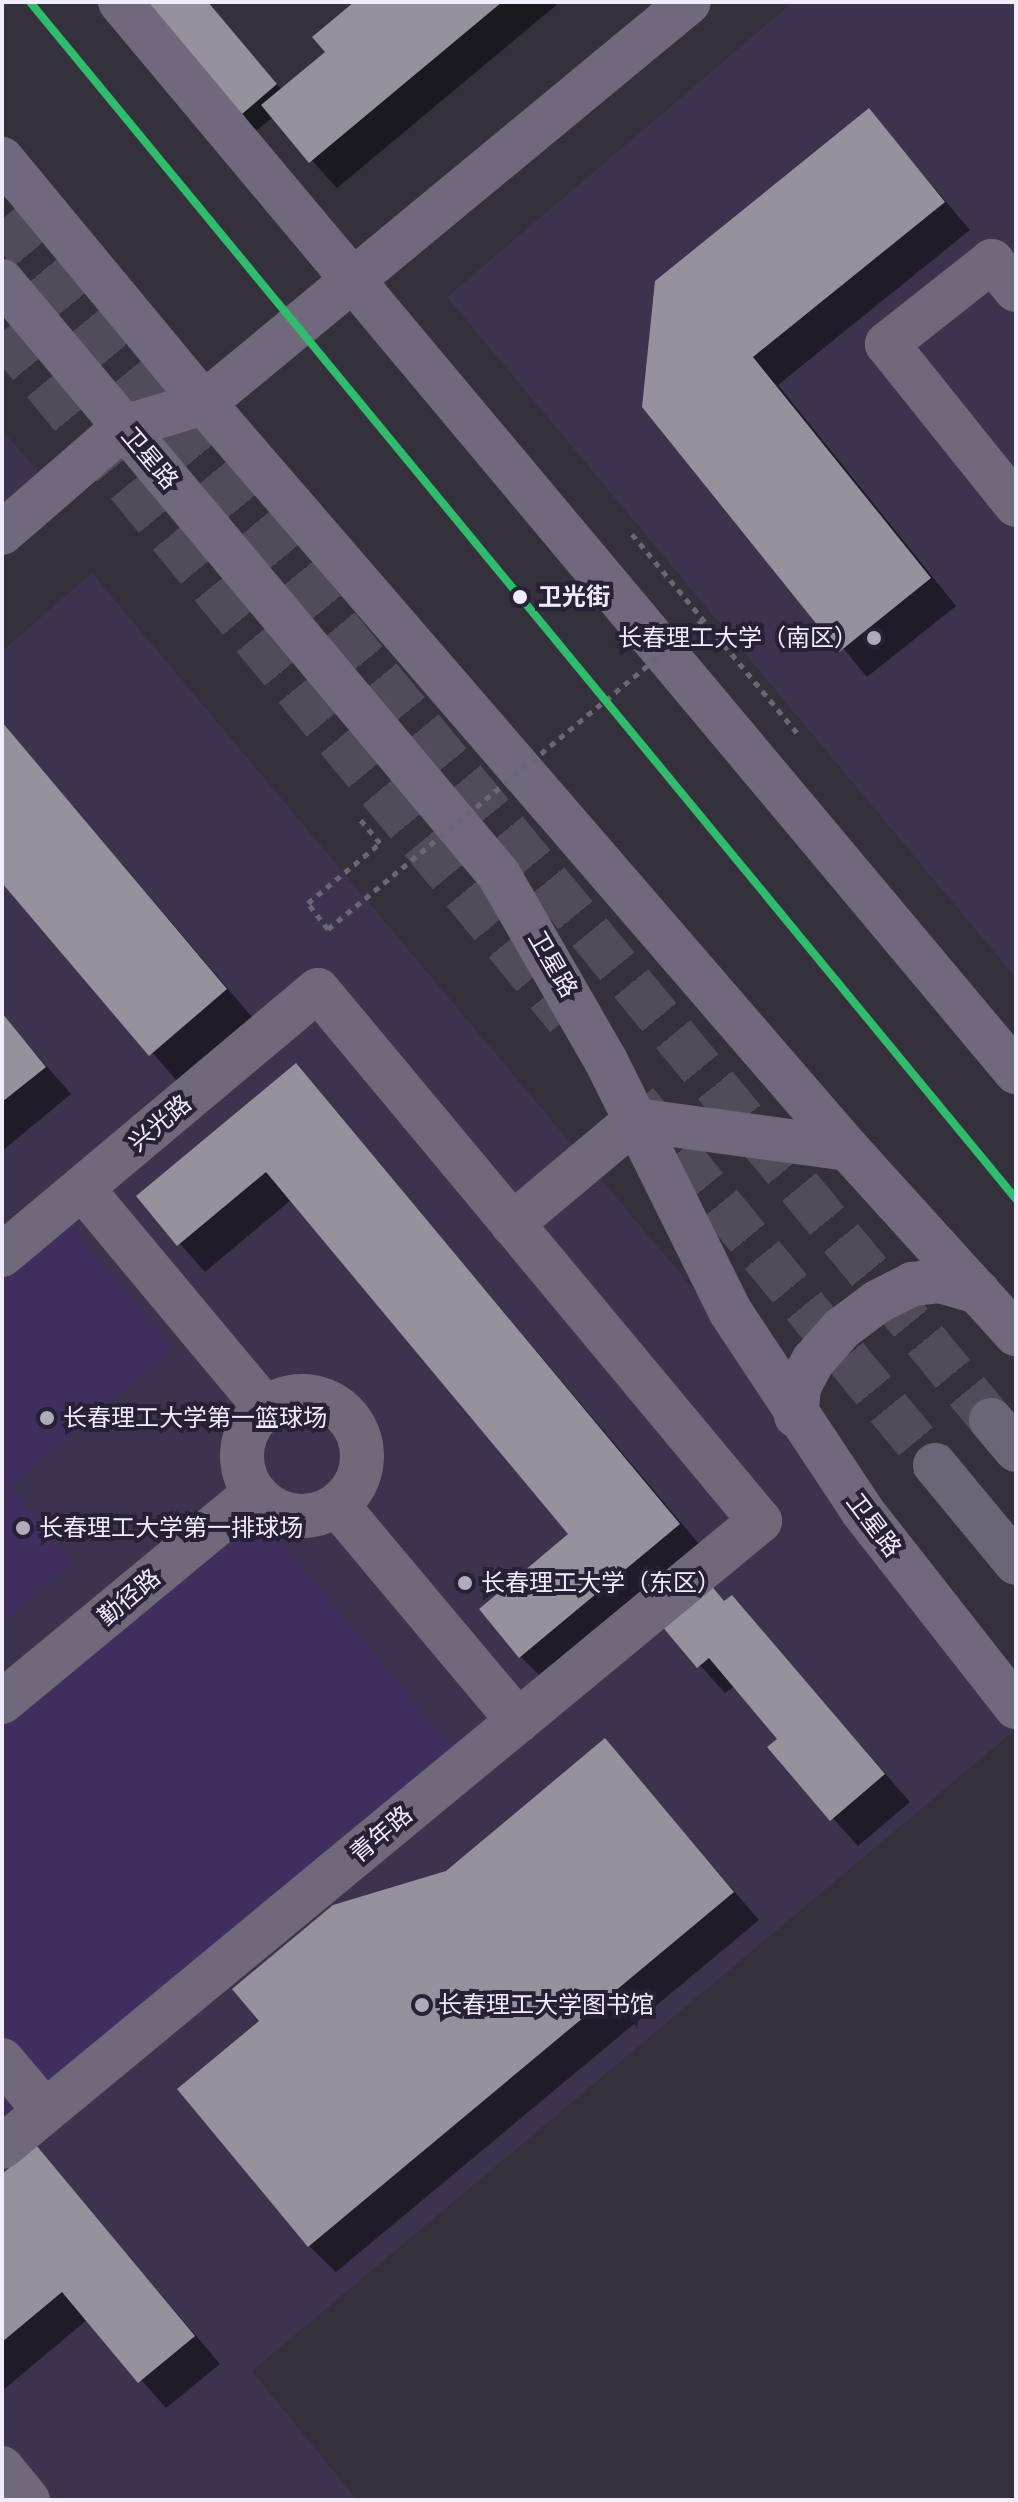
<!DOCTYPE html>
<meta charset="utf-8">
<style>
body{margin:0}
#map{position:relative;width:1018px;height:2502px;overflow:hidden;background:#34303c;font-family:Raleway,"Noto Sans SC",sans-serif}
div>[style]{position:absolute}
.built>*{inset:0;background:#3c334e}
.green>*{inset:0;background:#402e5f}
.shadow>*{inset:0;background:#0007}
.building>*{inset:0;background:#95919d}
.highway-tunnel>*{height:44px;margin-top:-22px;transform-origin:0;background:repeating-linear-gradient(90deg,#504c59 0 44px,transparent 0 66px)}
.path>*{height:5px;margin-top:-2.5px;transform-origin:0;background:repeating-linear-gradient(90deg,#6b6774 0 6px,transparent 0 12px)}
.minor>*{height:44px;margin:-22px;padding:0 22px;transform-origin:22px;border-radius:22px;background:#6f6979}
.minor>.ring{margin:-22px;padding:0;box-sizing:content-box;background:none;border:44px solid #6f6979;border-radius:50%}
.major>*{height:44px;margin:-22px;padding:0 22px;transform-origin:22px;border-radius:22px;background:#70697d}
.highway>*{height:44px;margin:-22px;padding:0 22px;transform-origin:22px;border-radius:22px;background:#6b6676}
.path-bridge>*{height:5px;margin-top:-2.5px;transform-origin:0;background:repeating-linear-gradient(90deg,#6b6774 0 6px,transparent 0 12px)}
.rail-1>*{height:8px;margin:-4px;padding:0 4px;transform-origin:4px;border-radius:4px;background:#2dbd6c}
.dots>*{width:22px;height:22px;translate:-50% -50%;box-sizing:border-box;border:4px solid #282037;border-radius:50%}
span{translate:-50% -50%;white-space:nowrap;text-align:center;line-height:1.15;-webkit-text-stroke:8px #282037;paint-order:stroke}
.street-label{font-size:24px;color:#f1edfc}
.stop-label{font-size:24px;color:#f1edfc;font-weight:700}
.left{translate:0 -50%;text-align:left}
.poi-label{font-size:24px;color:#f1edfc}
.right{translate:-100% -50%;text-align:right}
.frame{position:absolute;inset:0;border:4px solid #f1edfc;pointer-events:none}
</style>
<div id="map">
<div class="built">
<i style="clip-path:polygon(793px 2px,1016px 2px,1016px 978px,447px 297px)"></i>
<i style="clip-path:polygon(2px 430px,51px 487px,2px 527px)"></i>
<i style="clip-path:polygon(92px 573px,841px 1465px,1016px 1700px,1016px 1729px,252px 2371px,357px 2500px,2px 2500px,2px 651px)"></i>
</div>
<div class="green">
<i style="clip-path:polygon(66px 1220px,173px 1350px,9px 1486px,73px 1563px,2px 1621px,2px 1273px)"></i>
<i style="clip-path:polygon(251px 1506px,451px 1747px,2px 2120px,2px 1713px)"></i>
</div>
<div class="shadow">
<i style="clip-path:polygon(208px 2px,282px 90px,328px 52px,357px 2px,560px 2px,337px 188px,273px 117px,251px 135px,235px 119px)"></i>
<i style="clip-path:polygon(869px 111px,970px 230px,778px 385px,956px 606px,867px 677px,644px 407px)"></i>
<i style="clip-path:polygon(2px 723px,252px 1017px,177px 1081px,2px 879px)"></i>
<i style="clip-path:polygon(2px 1015px,71px 1094px,2px 1151px)"></i>
<i style="clip-path:polygon(296px 1066px,705px 1551px,547px 1683px,520px 1656px,571px 1535px,292px 1199px,205px 1272px,139px 1197px)"></i>
<i style="clip-path:polygon(732px 1598px,910px 1802px,858px 1846px,770px 1748px,780px 1739px,735px 1686px,725px 1693px,664px 1626px)"></i>
<i style="clip-path:polygon(605px 1741px,759px 1920px,336px 2272px,309px 2246px,447px 1873px)"></i>
<i style="clip-path:polygon(36px 2148px,220px 2364px,166px 2408px,88px 2319px,2px 2391px,2px 2176px)"></i>
</div>
<div class="building">
<i style="clip-path:polygon(132px 2px,208px 2px,277px 84px,234px 121px)"></i>
<i style="clip-path:polygon(354px 2px,502px 2px,309px 163px,261px 105px,325px 52px,312px 37px)"></i>
<i style="clip-path:polygon(869px 108px,945px 202px,753px 357px,931px 578px,839px 652px,642px 407px,655px 281px)"></i>
<i style="clip-path:polygon(2px 722px,227px 989px,149px 1056px,2px 883px)"></i>
<i style="clip-path:polygon(2px 1013px,46px 1067px,2px 1102px)"></i>
<i style="clip-path:polygon(296px 1063px,680px 1524px,519px 1658px,479px 1609px,568px 1534px,266px 1172px,177px 1246px,136px 1196px)"></i>
<i style="clip-path:polygon(710px 1584px,724px 1601px,732px 1595px,885px 1774px,830px 1821px,767px 1747px,777px 1739px,709px 1658px,697px 1668px,661px 1625px)"></i>
<i style="clip-path:polygon(605px 1738px,734px 1892px,308px 2247px,177px 2089px,259px 2021px,232px 1989px,333px 1905px,446px 1871px)"></i>
<i style="clip-path:polygon(36px 2145px,195px 2336px,138px 2383px,62px 2292px,2px 2342px,2px 2174px)"></i>
</div>
<div class="highway-tunnel">
<i style="left:2px;top:219px;width:1556px;rotate:50.53deg"></i>
<i style="left:2px;top:332px;width:889px;rotate:50.52deg"></i>
<i style="left:636px;top:1102px;width:470px;rotate:50.5deg"></i>
</div>
<div class="path">
<i style="left:632px;top:534px;width:263px;rotate:50.3deg"></i>
<i style="left:328px;top:929px;width:33px;rotate:-128deg"></i>
<i style="left:308px;top:903px;width:94px;rotate:-39.8deg"></i>
<i style="left:380px;top:843px;width:34px;rotate:-130deg"></i>
</div>
<div class="minor">
<i style="left:1016px;top:290px;width:38px;rotate:-130deg"></i>
<i style="left:992px;top:261px;width:134px;rotate:141.7deg"></i>
<i style="left:887px;top:344px;width:206px;rotate:51.3deg"></i>
<i style="left:82px;top:1188px;width:289px;rotate:50.2deg"></i>
<i style="left:512px;top:1224px;width:162px;rotate:-40deg"></i>
<i style="left:2px;top:1255px;width:412px;rotate:-40deg"></i>
<i style="left:318px;top:990px;width:691px;rotate:50.23deg"></i>
<i style="left:760px;top:1521px;width:983px;rotate:140.45deg"></i>
<i class="ring" style="left:242px;top:1396px;width:76px;height:76px"></i>
<i style="left:337px;top:1505px;width:282px;rotate:50deg"></i>
<i style="left:2px;top:1702px;width:328px;rotate:-39.6deg"></i>
<i style="left:2px;top:2060px;width:67px;rotate:49.9deg"></i>
<i style="left:2px;top:2468px;width:41px;rotate:50.9deg"></i>
</div>
<div class="major">
<i style="left:120px;top:2px;width:1396px;rotate:50.06deg"></i>
<i style="left:2px;top:159px;width:317px;rotate:50.4deg"></i>
<i style="left:204px;top:403px;width:986px;rotate:49.2deg"></i>
<i style="left:848px;top:1149px;width:250px;rotate:47.8deg"></i>
<i style="left:2px;top:281px;width:774px;rotate:50.08deg"></i>
<i style="left:499px;top:875px;width:215px;rotate:60.1deg"></i>
<i style="left:606px;top:1061px;width:279px;rotate:63.6deg"></i>
<i style="left:730px;top:1311px;width:241px;rotate:56.5deg"></i>
<i style="left:863px;top:1512px;width:248px;rotate:51.9deg"></i>
<i style="left:2px;top:533px;width:162px;rotate:-41deg"></i>
<i style="left:124px;top:427px;width:84px;rotate:-16.7deg"></i>
<i style="left:204px;top:403px;width:629px;rotate:-39.58deg"></i>
<i style="left:636px;top:1120px;width:214px;rotate:7.8deg"></i>
<i style="left:796px;top:1416px;width:29px;rotate:-84deg"></i>
<i style="left:799px;top:1387px;width:30px;rotate:-62deg"></i>
<i style="left:813px;top:1361px;width:43px;rotate:-48.8deg"></i>
<i style="left:841px;top:1329px;width:45px;rotate:-36.9deg"></i>
<i style="left:877px;top:1302px;width:39px;rotate:-27deg"></i>
<i style="left:912px;top:1284px;width:28px;rotate:-6deg"></i>
<i style="left:940px;top:1281px;width:40px;rotate:16deg"></i>
</div>
<div class="highway">
<i style="left:991px;top:1420px;width:39px;rotate:50deg"></i>
<i style="left:935px;top:1465px;width:127px;rotate:50.4deg"></i>
</div>
<div class="path-bridge">
<i style="left:328px;top:929px;width:486px;rotate:-39.5deg"></i>
</div>
<div class="rail-1">
<i style="left:30px;top:2px;width:1551px;rotate:50.52deg"></i>
</div>
<div class="dots">
<i style="left:520px;top:597px;background:#f1edfc"></i>
<i style="left:874px;top:638px;background:#afabb9"></i>
<i style="left:47px;top:1418px;background:#afabb9"></i>
<i style="left:23px;top:1528px;background:#afabb9"></i>
<i style="left:465px;top:1583px;background:#afabb9"></i>
<i style="left:422px;top:2005px;background:#afabb9"></i>
</div>
<div class="street-label">
<span style="left:150px;top:458px;rotate:50deg">卫星路</span>
<span style="left:553px;top:964px;rotate:60deg">卫星路</span>
<span style="left:160px;top:1123px;rotate:-40deg">兴光路</span>
<span style="left:874px;top:1525px;rotate:53deg">卫星路</span>
<span style="left:129px;top:1597px;rotate:-40deg">勤径路</span>
<span style="left:381px;top:1834px;rotate:-40deg">青年路</span>
</div>
<div class="stop-label">
<span class="left" style="left:538px;top:597px">卫光街</span>
</div>
<div class="poi-label">
<span class="right" style="left:858px;top:638px">长春理工大学（南区）</span>
<span class="left" style="left:63px;top:1418px">长春理工大学第一篮球场</span>
<span class="left" style="left:39px;top:1528px">长春理工大学第一排球场</span>
<span class="left" style="left:481px;top:1583px">长春理工大学（东区）</span>
<span class="left" style="left:438px;top:2005px">长春理工大学图书馆</span>
</div>
<div class="frame"></div>
</div>
